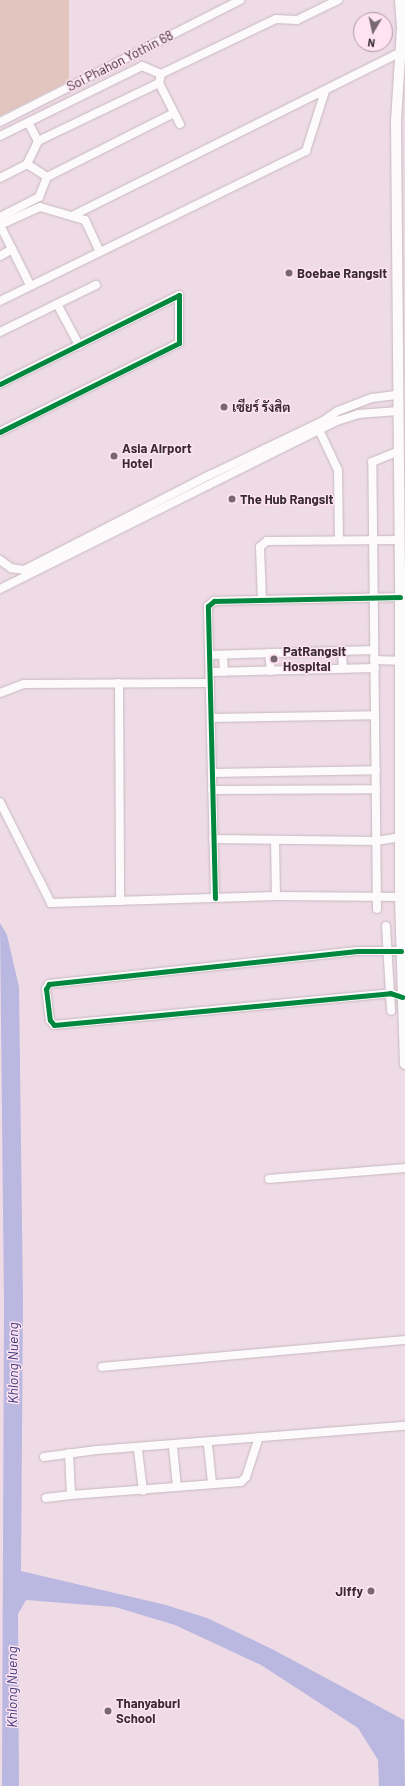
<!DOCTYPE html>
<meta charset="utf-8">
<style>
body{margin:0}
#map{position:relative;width:405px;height:1786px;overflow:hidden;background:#eedbe5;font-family:Barlow,Sarabun,sans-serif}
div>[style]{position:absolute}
.green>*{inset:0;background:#e2c5be}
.water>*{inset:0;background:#bab8e0}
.roads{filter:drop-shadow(0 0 1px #c7b8c0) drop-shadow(0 0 1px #c7b8c0)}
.minor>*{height:8px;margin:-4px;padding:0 4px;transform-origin:4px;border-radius:4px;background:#fcfafb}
.major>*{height:10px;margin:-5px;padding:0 5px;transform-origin:5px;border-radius:5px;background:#fcfafb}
.highway>*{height:11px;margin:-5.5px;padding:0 5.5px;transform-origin:5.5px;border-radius:5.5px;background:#fcfafb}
.cycleway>*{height:5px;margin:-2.5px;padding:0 2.5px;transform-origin:2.5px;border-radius:2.5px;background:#00873e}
.dots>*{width:11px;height:11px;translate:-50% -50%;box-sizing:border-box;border:2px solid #ffe3f2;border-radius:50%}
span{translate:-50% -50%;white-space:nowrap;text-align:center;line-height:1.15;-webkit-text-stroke:3px #ffe3f2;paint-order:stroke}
.street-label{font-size:13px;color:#382b32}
.poi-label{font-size:13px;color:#382b32;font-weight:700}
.left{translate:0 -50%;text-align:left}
.right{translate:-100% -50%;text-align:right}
.water-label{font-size:14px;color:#393a7a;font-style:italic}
.north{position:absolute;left:353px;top:12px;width:40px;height:40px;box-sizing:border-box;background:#ffe3f2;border:1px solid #af99a5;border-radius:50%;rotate:189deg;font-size:11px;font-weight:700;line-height:16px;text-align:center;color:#382b32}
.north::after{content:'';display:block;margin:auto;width:14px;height:18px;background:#786971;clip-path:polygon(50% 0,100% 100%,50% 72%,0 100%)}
</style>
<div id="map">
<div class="green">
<i style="clip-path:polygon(0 0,69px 0,69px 81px,0 116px)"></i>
</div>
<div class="water">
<i style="clip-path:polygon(0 923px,7px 935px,19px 987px,23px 1300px,21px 1571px,166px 1605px,207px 1618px,272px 1649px,404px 1720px,405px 1786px,379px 1786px,378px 1760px,358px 1728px,261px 1665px,175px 1625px,115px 1607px,26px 1600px,18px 1614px,19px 1786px,2px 1786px,4px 1305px)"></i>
</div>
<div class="roads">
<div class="minor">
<i style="left:161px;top:74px;width:127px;rotate:-25.6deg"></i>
<i style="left:276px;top:19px;width:21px;rotate:3deg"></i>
<i style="left:297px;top:20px;width:46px;rotate:-26deg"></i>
<i style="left:159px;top:83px;width:46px;rotate:62.9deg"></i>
<i style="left:0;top:122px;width:269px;rotate:-26.9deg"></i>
<i style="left:0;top:136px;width:158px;rotate:-26.2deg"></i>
<i style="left:142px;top:66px;width:21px;rotate:23deg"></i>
<i style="left:38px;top:141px;width:134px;rotate:-25.6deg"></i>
<i style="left:159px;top:83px;width:9px;rotate:-77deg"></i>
<i style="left:47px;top:177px;width:142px;rotate:-26.7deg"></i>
<i style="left:0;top:178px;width:30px;rotate:-27deg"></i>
<i style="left:27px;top:164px;width:25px;rotate:-64deg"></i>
<i style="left:38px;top:141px;width:21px;rotate:-118deg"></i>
<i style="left:72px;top:216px;width:368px;rotate:-26.5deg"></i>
<i style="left:0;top:217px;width:44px;rotate:-27.1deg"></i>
<i style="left:39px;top:197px;width:22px;rotate:-68deg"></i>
<i style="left:47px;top:177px;width:24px;rotate:-147deg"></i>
<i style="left:0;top:225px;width:44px;rotate:-24.2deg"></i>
<i style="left:40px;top:207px;width:47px;rotate:16.1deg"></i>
<i style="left:85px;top:220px;width:33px;rotate:65deg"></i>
<i style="left:0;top:225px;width:67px;rotate:63.4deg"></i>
<i style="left:0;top:256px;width:14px;rotate:-30deg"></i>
<i style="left:0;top:301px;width:341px;rotate:-26.1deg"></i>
<i style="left:306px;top:151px;width:63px;rotate:-72.4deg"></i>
<i style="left:57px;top:304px;width:47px;rotate:61.8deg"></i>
<i style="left:0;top:332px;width:107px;rotate:-26.1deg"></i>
<i style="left:0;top:384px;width:200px;rotate:-26.4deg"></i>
<i style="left:179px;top:295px;width:48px;rotate:90deg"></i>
<i style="left:179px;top:343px;width:200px;rotate:153.6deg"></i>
<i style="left:319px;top:430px;width:44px;rotate:64.6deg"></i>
<i style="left:338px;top:470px;width:70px;rotate:89.2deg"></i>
<i style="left:0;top:560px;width:14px;rotate:36deg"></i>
<i style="left:11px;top:568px;width:13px;rotate:9deg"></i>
<i style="left:24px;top:570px;width:209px;rotate:-27.1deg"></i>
<i style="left:210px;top:475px;width:125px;rotate:-25.5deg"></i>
<i style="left:323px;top:421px;width:18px;rotate:-34deg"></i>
<i style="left:338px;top:411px;width:36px;rotate:-21deg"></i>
<i style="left:372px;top:398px;width:26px;rotate:-7deg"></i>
<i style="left:0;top:589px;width:377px;rotate:-26.5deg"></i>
<i style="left:337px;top:421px;width:22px;rotate:-18deg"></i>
<i style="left:358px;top:414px;width:40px;rotate:-4.3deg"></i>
<i style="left:262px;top:600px;width:53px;rotate:-92.2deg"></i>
<i style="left:260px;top:547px;width:9px;rotate:-41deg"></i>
<i style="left:267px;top:541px;width:133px;rotate:-0.4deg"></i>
<i style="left:342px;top:651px;width:18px;rotate:87deg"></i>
<i style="left:269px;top:653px;width:18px;rotate:84deg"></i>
<i style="left:209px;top:655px;width:165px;rotate:-1.7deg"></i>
<i style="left:223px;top:655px;width:17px;rotate:87deg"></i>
<i style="left:374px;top:660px;width:25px;rotate:2deg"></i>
<i style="left:210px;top:672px;width:165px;rotate:-1.4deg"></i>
<i style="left:119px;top:683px;width:218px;rotate:89.7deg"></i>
<i style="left:0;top:693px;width:26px;rotate:-21deg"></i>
<i style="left:24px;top:684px;width:186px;rotate:-0.3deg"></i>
<i style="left:211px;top:718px;width:164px;rotate:-1deg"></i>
<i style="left:212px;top:773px;width:164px;rotate:-1deg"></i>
<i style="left:212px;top:790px;width:164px;rotate:-0.3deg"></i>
<i style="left:0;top:802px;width:113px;rotate:63.2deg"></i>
<i style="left:51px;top:903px;width:225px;rotate:-1.8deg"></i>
<i style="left:276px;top:896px;width:124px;rotate:0.5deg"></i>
<i style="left:213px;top:839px;width:163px;rotate:0.7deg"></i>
<i style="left:376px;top:841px;width:24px;rotate:-9deg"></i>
<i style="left:275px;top:840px;width:56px;rotate:89deg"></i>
<i style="left:215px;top:898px;width:292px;rotate:-91.4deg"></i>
<i style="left:208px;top:606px;width:8px;rotate:-40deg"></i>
<i style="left:214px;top:601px;width:186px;rotate:-1.2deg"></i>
<i style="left:377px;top:909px;width:447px;rotate:-90.6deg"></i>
<i style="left:372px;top:462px;width:29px;rotate:-22deg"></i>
<i style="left:386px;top:926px;width:85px;rotate:86.6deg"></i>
<i style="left:401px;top:951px;width:44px;rotate:180deg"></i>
<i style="left:357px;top:951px;width:310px;rotate:173.9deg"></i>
<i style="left:49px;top:984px;width:6px;rotate:121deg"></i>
<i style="left:46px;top:989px;width:31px;rotate:83deg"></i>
<i style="left:50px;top:1020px;width:6px;rotate:51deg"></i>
<i style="left:54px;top:1025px;width:338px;rotate:-5.4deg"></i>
<i style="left:390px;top:993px;width:13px;rotate:18deg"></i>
<i style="left:269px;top:1179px;width:136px;rotate:-4.6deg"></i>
<i style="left:102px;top:1367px;width:304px;rotate:-5.1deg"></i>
<i style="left:208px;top:1445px;width:39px;rotate:84deg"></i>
<i style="left:173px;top:1447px;width:40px;rotate:84.3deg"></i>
<i style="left:138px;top:1450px;width:41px;rotate:83deg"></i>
<i style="left:44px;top:1457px;width:53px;rotate:-7.5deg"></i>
<i style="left:97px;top:1450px;width:309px;rotate:-4.5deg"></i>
<i style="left:71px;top:1495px;width:170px;rotate:-4.4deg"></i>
<i style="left:241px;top:1482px;width:7px;rotate:-45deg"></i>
<i style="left:246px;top:1477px;width:42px;rotate:-72deg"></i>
<i style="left:46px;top:1498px;width:25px;rotate:-7deg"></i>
<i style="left:71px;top:1495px;width:42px;rotate:-92.7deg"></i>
</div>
<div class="major">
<i style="left:400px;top:0;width:28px;rotate:86deg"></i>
<i style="left:402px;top:28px;width:94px;rotate:93.7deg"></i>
<i style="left:396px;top:122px;width:475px;rotate:89.5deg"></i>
<i style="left:400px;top:597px;width:300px;rotate:90deg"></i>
<i style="left:400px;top:897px;width:167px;rotate:88.3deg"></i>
</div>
<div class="highway">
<i style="left:400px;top:570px;width:22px;rotate:77deg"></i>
</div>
</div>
<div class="cycleway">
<i style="left:0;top:384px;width:200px;rotate:-26.4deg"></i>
<i style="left:179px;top:295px;width:48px;rotate:90deg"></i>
<i style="left:179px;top:343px;width:200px;rotate:153.6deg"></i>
<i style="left:215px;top:898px;width:292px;rotate:-91.4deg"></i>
<i style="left:208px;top:606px;width:8px;rotate:-40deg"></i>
<i style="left:214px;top:601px;width:186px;rotate:-1.2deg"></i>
<i style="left:401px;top:951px;width:44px;rotate:180deg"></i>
<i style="left:357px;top:951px;width:310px;rotate:173.9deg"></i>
<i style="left:49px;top:984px;width:6px;rotate:121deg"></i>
<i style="left:46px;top:989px;width:31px;rotate:83deg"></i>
<i style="left:50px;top:1020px;width:6px;rotate:51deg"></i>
<i style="left:54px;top:1025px;width:338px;rotate:-5.4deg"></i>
<i style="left:390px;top:993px;width:13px;rotate:18deg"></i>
</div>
<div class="dots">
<i style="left:289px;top:273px;background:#786971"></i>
<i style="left:224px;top:407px;background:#786971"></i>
<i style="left:114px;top:456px;background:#786971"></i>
<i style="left:232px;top:499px;background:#786971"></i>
<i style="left:274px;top:659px;background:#786971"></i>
<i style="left:371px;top:1591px;background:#786971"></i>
<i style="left:108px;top:1711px;background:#786971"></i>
</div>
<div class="street-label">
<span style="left:120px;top:61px;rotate:-27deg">Soi Phahon Yothin 68</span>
</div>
<div class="poi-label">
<span class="left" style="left:297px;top:273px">Boebae Rangsit</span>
<span class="left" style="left:232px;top:407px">เซียร์ รังสิต</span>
<span class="left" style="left:122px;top:456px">Asia Airport<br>Hotel</span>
<span class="left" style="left:240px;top:499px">The Hub Rangsit</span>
<span class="left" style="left:283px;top:659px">PatRangsit<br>Hospital</span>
<span class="right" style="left:363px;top:1591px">Jiffy</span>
<span class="left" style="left:116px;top:1711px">Thanyaburi<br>School</span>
</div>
<div class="water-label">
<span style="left:13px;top:1363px;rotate:-90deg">Khlong Nueng</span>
<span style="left:12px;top:1687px;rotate:-90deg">Khlong Nueng</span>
</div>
<div class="north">N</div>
</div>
